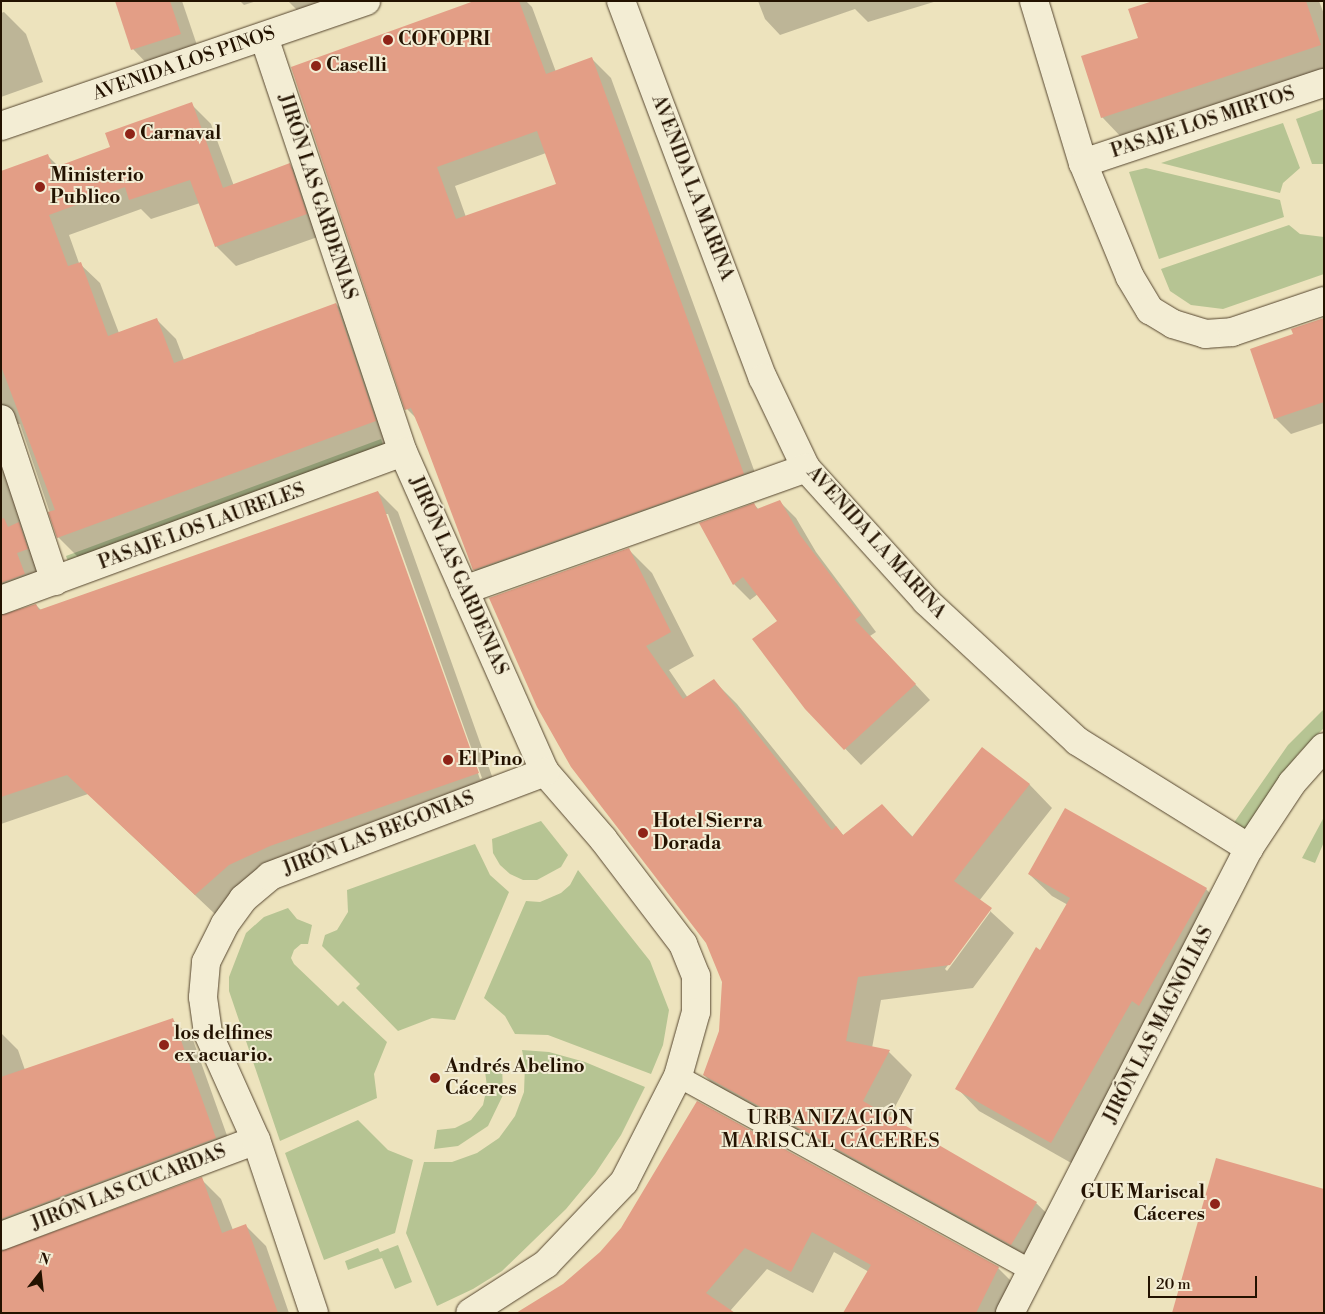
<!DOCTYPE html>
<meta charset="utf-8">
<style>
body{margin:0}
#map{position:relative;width:1325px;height:1314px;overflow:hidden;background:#ede3bd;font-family:"Libre Bodoni",serif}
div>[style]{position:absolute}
.green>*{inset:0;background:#b6c493}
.shadow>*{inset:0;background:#0003}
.building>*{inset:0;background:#e39e86}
.roads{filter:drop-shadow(0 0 1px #56462f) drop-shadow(0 0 1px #56462f)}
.service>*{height:21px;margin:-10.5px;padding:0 10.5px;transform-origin:10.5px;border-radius:10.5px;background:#f3edd4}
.pedestrian>*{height:28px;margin:-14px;padding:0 14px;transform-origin:14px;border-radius:14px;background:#f3edd4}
.minor>*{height:28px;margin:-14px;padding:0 14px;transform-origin:14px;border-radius:14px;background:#f3edd4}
.dots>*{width:14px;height:14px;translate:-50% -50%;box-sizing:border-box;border:2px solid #f3edd4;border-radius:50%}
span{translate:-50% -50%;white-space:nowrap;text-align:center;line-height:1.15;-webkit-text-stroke:4px #f3edd4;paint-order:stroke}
.poi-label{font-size:19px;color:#231200;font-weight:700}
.left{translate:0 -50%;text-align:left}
.right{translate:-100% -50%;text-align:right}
.street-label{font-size:19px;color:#231200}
.neighbourhood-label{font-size:20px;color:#231200;letter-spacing:1px}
.frame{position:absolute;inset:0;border:2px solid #231200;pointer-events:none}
.north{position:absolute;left:15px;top:1249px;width:50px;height:50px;-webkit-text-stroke:4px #f3edd4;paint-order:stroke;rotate:16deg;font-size:14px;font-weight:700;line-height:20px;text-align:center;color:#231200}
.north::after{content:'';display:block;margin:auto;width:18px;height:22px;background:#231200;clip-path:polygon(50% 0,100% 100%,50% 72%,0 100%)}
.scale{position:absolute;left:1148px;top:1276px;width:109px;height:22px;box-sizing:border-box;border:2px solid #231200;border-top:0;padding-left:6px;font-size:15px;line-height:18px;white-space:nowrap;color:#231200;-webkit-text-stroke:4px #f3edd4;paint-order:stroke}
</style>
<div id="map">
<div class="green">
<i style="clip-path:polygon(1324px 109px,1324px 164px,1312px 164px,1296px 119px)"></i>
<i style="clip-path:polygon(1283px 123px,1300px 168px,1283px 183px,1280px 193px,1161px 163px)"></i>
<i style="clip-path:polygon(1146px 168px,1280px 200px,1284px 217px,1159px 259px,1129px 172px)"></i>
<i style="clip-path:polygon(1289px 225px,1300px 234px,1324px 237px,1324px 274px,1223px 309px,1191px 305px,1170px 291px,1161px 269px)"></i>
<i style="clip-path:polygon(381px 439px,384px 447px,69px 564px,66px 556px)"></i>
<i style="clip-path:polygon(1324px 709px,1324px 728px,1298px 754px,1244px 831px,1233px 824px,1288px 745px)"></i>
<i style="clip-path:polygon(1324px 817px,1324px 842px,1315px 863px,1302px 858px)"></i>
<i style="clip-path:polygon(541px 821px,568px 855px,561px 867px,537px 880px,523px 880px,510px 874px,500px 865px,493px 853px,492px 839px)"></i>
<i style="clip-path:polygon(475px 844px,490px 875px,509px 892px,455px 1020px,432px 1018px,398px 1031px,356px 988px,360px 984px,322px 946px,325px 935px,337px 930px,348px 912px,347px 890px)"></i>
<i style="clip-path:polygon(578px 870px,650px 961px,669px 1010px,663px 1045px,651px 1074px,548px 1035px,515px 1034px,505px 1016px,484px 998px,526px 901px,540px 902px,561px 893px,570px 885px)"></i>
<i style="clip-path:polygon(288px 908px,297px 919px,312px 925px,308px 944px,301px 944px,294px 950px,291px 958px,294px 964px,338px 1006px,343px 1001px,387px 1042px,374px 1074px,377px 1098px,280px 1141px,229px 991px,229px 977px,246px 933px,264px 917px)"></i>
<i style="clip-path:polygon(522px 1050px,549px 1052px,585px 1062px,645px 1087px,621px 1135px,595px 1174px,566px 1209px,502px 1271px,473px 1289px,437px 1306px,406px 1233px,424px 1162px,452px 1162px,477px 1153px,499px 1138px,515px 1116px,524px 1092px,525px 1065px)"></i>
<i style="clip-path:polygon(502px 1063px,503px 1095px,488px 1126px,458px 1146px,434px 1149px,437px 1130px,455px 1128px,471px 1120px,483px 1105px,487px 1087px,485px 1071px)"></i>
<i style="clip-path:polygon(358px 1120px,388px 1150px,413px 1160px,395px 1233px,324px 1260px,285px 1153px)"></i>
<i style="clip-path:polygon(398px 1245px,412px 1282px,395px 1289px,382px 1258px,348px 1270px,345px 1261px,378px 1248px,380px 1252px)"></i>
</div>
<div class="shadow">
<i style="clip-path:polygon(116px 1px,182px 1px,200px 54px,153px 70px,133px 49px)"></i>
<i style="clip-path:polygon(240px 1px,257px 1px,244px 5px)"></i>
<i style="clip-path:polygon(288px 1px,331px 1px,301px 14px)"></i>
<i style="clip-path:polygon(evenodd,478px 1px,526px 1px,532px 7px,556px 72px,592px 59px,611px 78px,762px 492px,493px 588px,474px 570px,417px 419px,407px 409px,292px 68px,478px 1px,546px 153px,558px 184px,466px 217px,455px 186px,546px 153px)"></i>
<i style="clip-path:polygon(758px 1px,937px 1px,868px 22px,855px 9px,780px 35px,765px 19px)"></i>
<i style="clip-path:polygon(1157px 1px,1319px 1px,1324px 14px,1324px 72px,1123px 139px,1102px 117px)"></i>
<i style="clip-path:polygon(4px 12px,26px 34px,43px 82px,1px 97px,1px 13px)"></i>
<i style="clip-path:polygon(evenodd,191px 104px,211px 124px,234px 186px,290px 165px,310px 185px,326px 234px,236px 266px,216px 246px,200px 203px,151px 219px,141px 209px,69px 235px,79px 263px,100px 283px,119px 333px,156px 319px,176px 339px,184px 360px,336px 304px,356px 324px,395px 441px,78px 557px,58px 537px,20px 424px,16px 424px,47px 569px,8px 614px,36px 605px,41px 610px,378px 492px,398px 512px,498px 793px,290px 866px,216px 915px,88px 794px,1px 824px,1px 173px,48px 156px,59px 167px,112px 148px,191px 104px,385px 514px,388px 514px,482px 778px,480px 779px,385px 514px)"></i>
<i style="clip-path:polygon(1324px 318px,1324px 423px,1291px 434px,1275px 418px,1294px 335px)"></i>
<i style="clip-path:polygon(780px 502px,796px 518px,816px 552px,876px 632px,870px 636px,930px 700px,861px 765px,806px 708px,778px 621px,758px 594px,750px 600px,734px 584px,754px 504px,759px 510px)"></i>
<i style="clip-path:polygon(evenodd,628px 549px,652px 573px,694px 656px,669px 670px,688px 698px,714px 681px,737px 704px,844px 836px,882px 806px,913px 837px,1029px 784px,1052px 808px,979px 901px,1014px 933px,973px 988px,881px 1000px,872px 1048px,889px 1052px,912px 1075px,889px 1118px,1036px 1203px,1060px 1226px,1035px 1268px,728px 1099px,704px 1075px,720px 1031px,723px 982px,707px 942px,572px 767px,628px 549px,988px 911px,991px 911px,947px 971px,945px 969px,988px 911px)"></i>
<i style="clip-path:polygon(1029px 874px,1206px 889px,1228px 912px,1073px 1164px,979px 1111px,957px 1088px,1068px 905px,1052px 896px)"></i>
<i style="clip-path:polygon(173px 1020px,193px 1040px,235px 1158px,8px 1247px,8px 1252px,201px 1179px,221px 1199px,233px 1230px,246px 1226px,266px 1246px,289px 1313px,1px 1313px,1px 1033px,18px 1050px,25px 1070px)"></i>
<i style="clip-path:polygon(698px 1102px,998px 1268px,1019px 1289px,1010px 1313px,845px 1313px,869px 1272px,834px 1252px,813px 1293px,767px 1269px,730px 1311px,563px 1285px,601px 1253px,622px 1229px)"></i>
</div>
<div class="building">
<i style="clip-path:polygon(115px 1px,170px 1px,181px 34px,131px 50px)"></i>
<i style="clip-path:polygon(evenodd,474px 1px,519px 1px,546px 74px,592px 57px,744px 474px,473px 570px,421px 432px,411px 408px,405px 410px,291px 67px,474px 1px,537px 131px,556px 184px,456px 219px,437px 167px,537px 131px)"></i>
<i style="clip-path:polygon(1153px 1px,1306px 1px,1321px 45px,1101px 118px,1081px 56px,1138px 38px,1128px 9px)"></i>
<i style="clip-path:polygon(192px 102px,223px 188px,290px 163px,307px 214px,215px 247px,190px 180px,129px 200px,125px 187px,49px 215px,68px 266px,81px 262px,108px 336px,157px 318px,174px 363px,336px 303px,376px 421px,57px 538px,48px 512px,55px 510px,1px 366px,1px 171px,48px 154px,53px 168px,110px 147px,105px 133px)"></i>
<i style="clip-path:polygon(1324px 318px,1324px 402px,1274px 419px,1250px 349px,1293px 334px,1291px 329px)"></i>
<i style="clip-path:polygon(378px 491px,479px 773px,270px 846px,229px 865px,195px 895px,67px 775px,1px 797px,1px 615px,36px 604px,39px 610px)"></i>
<i style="clip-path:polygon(780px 500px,800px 535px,861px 615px,855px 620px,916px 684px,844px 750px,805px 709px,752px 639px,777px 621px,743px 577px,733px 585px,699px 523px,754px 503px,757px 509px)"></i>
<i style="clip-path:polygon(4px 518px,8px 527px,19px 522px,28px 549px,17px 553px,25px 574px,1px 583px,1px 519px)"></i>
<i style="clip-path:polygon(629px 548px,671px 632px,646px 646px,683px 699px,714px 679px,832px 830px,836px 826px,843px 835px,882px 804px,912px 837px,982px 747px,1030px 784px,954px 881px,992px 908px,950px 965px,858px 977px,846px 1041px,890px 1050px,863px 1101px,1037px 1202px,1011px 1245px,703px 1075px,719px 1031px,722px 982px,706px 943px,571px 767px,537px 707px,489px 598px)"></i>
<i style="clip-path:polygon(1065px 808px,1207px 888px,1139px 1006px,1132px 1001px,1051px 1143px,955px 1089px,1036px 947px,1040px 950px,1070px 898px,1028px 874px)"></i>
<i style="clip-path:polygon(173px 1018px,216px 1138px,1px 1219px,1px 1077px)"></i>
<i style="clip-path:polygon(697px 1101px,999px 1267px,976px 1313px,843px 1313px,871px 1265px,812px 1232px,791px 1272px,745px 1248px,706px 1293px,735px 1313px,516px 1313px,563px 1284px,600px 1252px,621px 1228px)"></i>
<i style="clip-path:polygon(1216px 1158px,1324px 1189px,1324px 1313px,1172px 1313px)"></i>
<i style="clip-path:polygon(202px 1177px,222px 1233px,246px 1224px,278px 1313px,1px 1313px,1px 1251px)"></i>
</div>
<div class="roads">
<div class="service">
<i style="left:678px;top:1076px;width:404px;rotate:28.8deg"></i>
</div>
<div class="pedestrian">
<i style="left:1px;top:1236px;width:272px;rotate:-20.6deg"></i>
</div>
<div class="minor">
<i style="left:621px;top:1px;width:403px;rotate:69.4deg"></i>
<i style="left:763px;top:378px;width:100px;rotate:64.5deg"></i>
<i style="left:806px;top:468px;width:179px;rotate:47.9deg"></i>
<i style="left:926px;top:601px;width:206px;rotate:42.8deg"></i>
<i style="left:1077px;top:741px;width:203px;rotate:31.9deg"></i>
<i style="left:1034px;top:1px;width:169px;rotate:73.2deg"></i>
<i style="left:1083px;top:163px;width:123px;rotate:67.6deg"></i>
<i style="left:1130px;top:277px;width:39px;rotate:59deg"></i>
<i style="left:1150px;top:310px;width:27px;rotate:31deg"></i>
<i style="left:1173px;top:324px;width:34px;rotate:17deg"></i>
<i style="left:1205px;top:334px;width:27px;rotate:-4deg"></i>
<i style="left:1232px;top:332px;width:97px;rotate:-18.6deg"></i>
<i style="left:264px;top:37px;width:438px;rotate:71.5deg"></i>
<i style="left:403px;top:452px;width:350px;rotate:66.1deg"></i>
<i style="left:545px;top:772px;width:89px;rotate:49.1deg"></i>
<i style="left:603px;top:839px;width:132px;rotate:52.7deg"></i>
<i style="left:683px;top:944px;width:35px;rotate:68deg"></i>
<i style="left:696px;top:976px;width:36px;rotate:90deg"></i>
<i style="left:696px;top:1012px;width:66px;rotate:105.7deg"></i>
<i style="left:678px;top:1076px;width:119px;rotate:117deg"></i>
<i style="left:624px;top:1182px;width:113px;rotate:133.6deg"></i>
<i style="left:546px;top:1264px;width:90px;rotate:147.2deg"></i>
<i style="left:1px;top:126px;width:386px;rotate:-18.9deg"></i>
<i style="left:1083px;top:163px;width:254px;rotate:-18.4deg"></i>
<i style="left:1px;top:419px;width:171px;rotate:71.6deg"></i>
<i style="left:464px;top:590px;width:363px;rotate:-19.6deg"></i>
<i style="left:1px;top:600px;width:428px;rotate:-20.2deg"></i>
<i style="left:314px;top:1313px;width:182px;rotate:-108.5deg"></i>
<i style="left:256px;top:1140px;width:117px;rotate:-114.2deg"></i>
<i style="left:208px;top:1033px;width:36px;rotate:-98deg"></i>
<i style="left:203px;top:997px;width:35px;rotate:-85deg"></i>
<i style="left:206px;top:962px;width:42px;rotate:-63.4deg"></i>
<i style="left:225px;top:924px;width:31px;rotate:-54deg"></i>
<i style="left:243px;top:899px;width:35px;rotate:-40deg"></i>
<i style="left:270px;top:876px;width:294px;rotate:-20.7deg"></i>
<i style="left:1010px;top:1313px;width:523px;rotate:-62.8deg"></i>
<i style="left:1249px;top:848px;width:78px;rotate:-56.5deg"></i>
<i style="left:1292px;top:783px;width:48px;rotate:-48.4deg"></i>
</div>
</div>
<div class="dots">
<i style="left:388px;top:40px;background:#8f2418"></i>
<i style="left:316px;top:66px;background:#8f2418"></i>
<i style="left:130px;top:134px;background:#8f2418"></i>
<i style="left:40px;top:187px;background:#8f2418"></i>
<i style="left:448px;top:760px;background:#8f2418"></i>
<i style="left:643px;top:833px;background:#8f2418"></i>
<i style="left:164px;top:1045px;background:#8f2418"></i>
<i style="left:435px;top:1078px;background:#8f2418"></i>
<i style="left:1215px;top:1204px;background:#8f2418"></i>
</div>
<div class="poi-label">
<span class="left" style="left:398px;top:40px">COFOPRI</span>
<span class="left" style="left:326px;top:66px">Caselli</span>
<span class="left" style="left:140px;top:134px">Carnaval</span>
<span class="left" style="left:50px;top:187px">Ministerio<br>Publico</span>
<span class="left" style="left:458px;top:760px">El Pino</span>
<span class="left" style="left:653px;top:833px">Hotel Sierra<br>Dorada</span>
<span class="left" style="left:174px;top:1045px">los delfines<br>ex acuario.</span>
<span class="left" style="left:445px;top:1078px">Andrés Abelino<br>Cáceres</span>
<span class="right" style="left:1205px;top:1204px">GUE Mariscal<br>Cáceres</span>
</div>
<div class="street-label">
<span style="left:184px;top:64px;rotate:-19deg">AVENIDA LOS PINOS</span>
<span style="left:1203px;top:123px;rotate:-18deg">PASAJE LOS MIRTOS</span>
<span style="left:692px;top:188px;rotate:69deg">AVENIDA LA MARINA</span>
<span style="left:317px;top:197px;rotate:72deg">JIRÓN LAS GARDENIAS</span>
<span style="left:202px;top:527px;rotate:-20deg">PASAJE LOS LAURELES</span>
<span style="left:876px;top:543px;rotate:48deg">AVENIDA LA MARINA</span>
<span style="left:458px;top:576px;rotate:66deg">JIRÓN LAS GARDENIAS</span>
<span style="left:379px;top:834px;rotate:-21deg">JIRÓN LAS BEGONIAS</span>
<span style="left:1159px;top:1025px;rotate:-63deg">JIRÓN LAS MAGNOLIAS</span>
<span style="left:129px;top:1188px;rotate:-21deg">JIRÓN LAS CUCARDAS</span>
</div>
<div class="neighbourhood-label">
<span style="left:831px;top:1130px">URBANIZACIÓN<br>MARISCAL CÁCERES</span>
</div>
<div class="frame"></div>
<div class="north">N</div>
<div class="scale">20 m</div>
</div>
